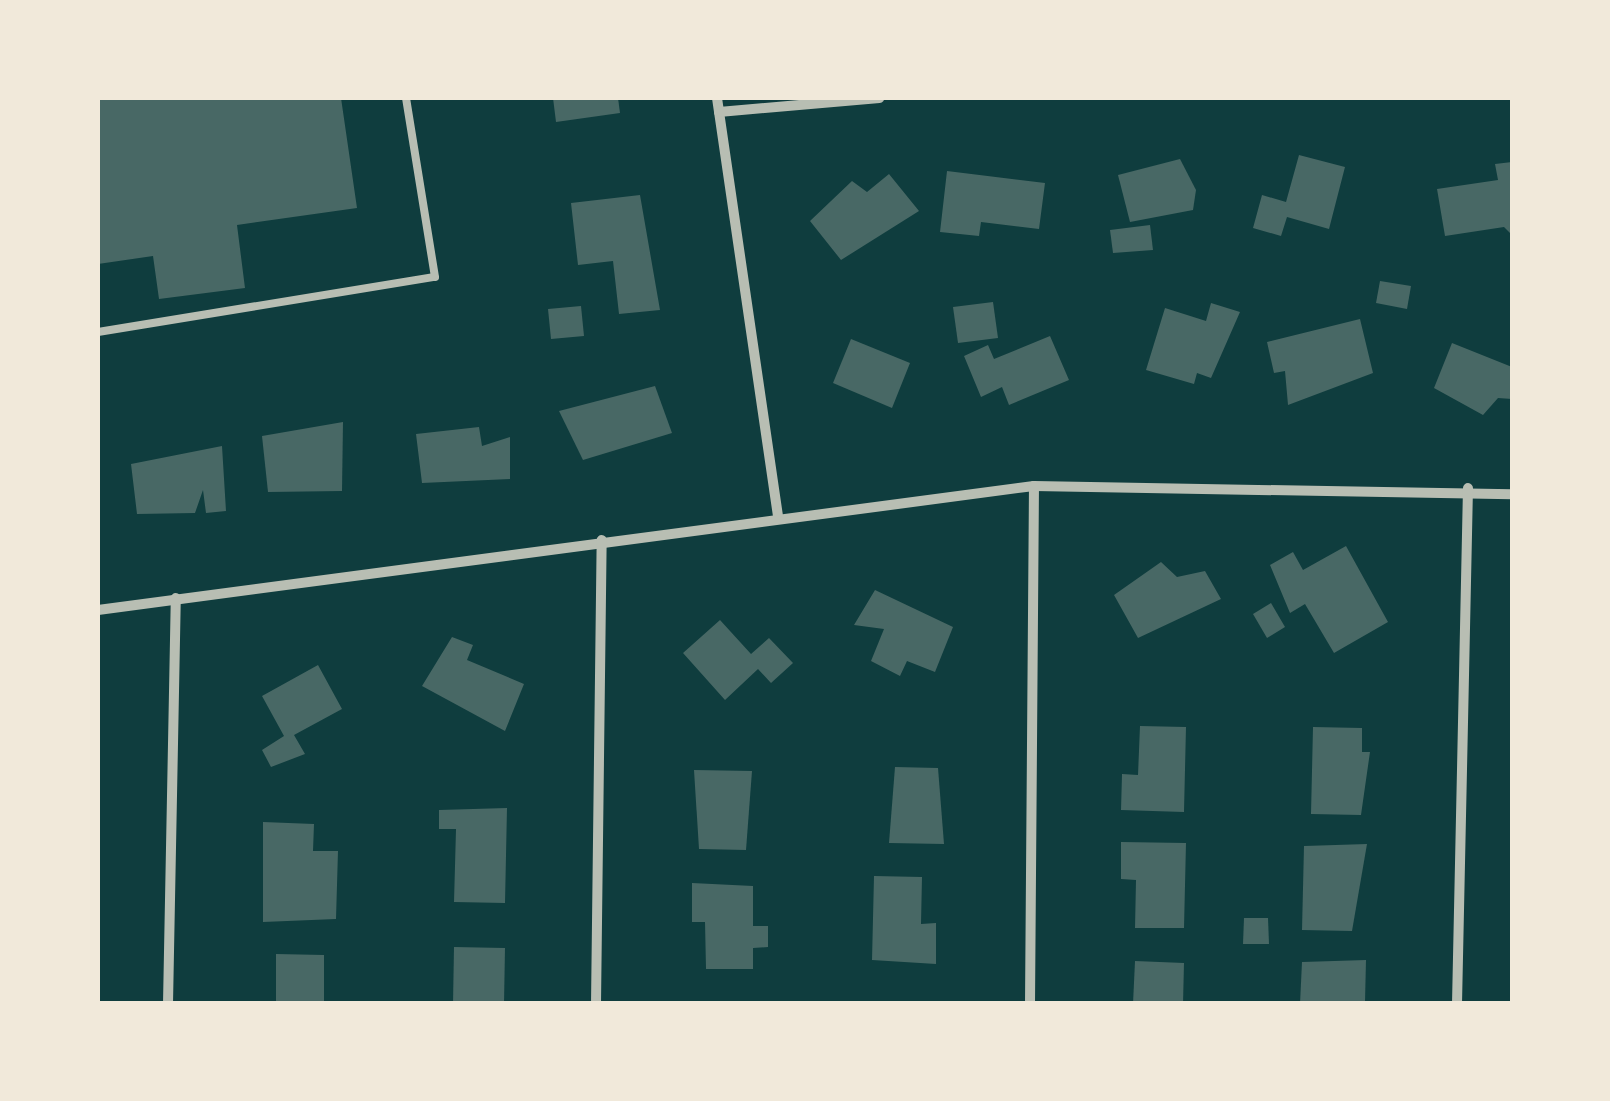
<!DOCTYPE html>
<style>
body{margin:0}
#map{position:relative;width:1610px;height:1101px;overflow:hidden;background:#0f3d3e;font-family:"Nunito Sans",sans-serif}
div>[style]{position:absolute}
.building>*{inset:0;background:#486865}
.service>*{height:8px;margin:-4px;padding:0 4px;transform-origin:4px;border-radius:4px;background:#b8beb3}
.minor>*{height:10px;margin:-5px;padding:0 5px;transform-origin:5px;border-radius:5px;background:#b8beb3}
span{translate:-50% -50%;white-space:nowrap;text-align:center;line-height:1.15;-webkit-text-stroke:8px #f1e9da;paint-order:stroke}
.frame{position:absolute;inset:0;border:100px solid #f1e9da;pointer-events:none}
</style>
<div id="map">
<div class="building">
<i style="clip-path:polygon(98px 98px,341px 98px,357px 208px,237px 225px,245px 288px,159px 299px,153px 256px,98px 264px)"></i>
<i style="clip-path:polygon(553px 98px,618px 98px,620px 113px,556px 122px)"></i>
<i style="clip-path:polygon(1299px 155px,1345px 167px,1329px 229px,1287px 217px,1281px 236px,1253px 228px,1262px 195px,1286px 202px)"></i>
<i style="clip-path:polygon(1180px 159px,1196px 190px,1193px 210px,1130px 222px,1118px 175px)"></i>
<i style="clip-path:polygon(1512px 162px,1512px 235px,1504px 227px,1445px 236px,1437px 189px,1498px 180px,1495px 164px)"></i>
<i style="clip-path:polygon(947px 171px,1045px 183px,1039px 229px,981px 222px,979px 236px,940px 232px)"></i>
<i style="clip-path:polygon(889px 174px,919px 211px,841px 260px,810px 221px,852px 181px,867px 192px)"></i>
<i style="clip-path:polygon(640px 195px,660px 310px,619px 314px,613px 261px,578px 265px,571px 203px)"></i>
<i style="clip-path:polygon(1150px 225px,1153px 250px,1113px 253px,1110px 230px)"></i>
<i style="clip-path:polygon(1380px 281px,1411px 286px,1407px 309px,1376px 303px)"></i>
<i style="clip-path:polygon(993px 302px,998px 338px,958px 343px,953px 307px)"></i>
<i style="clip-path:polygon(1211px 303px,1240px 312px,1211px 378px,1197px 373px,1194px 384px,1146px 370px,1165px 308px,1206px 321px)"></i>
<i style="clip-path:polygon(581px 306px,584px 336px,551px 339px,548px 309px)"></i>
<i style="clip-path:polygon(1360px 319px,1373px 373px,1288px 405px,1285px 371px,1274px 373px,1267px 342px)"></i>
<i style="clip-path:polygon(1050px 336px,1069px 380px,1009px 405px,1002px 387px,981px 397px,964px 356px,988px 345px,994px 359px)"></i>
<i style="clip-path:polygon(851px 339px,910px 363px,892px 408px,833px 383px)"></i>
<i style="clip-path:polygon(1452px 343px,1512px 367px,1512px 399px,1498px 398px,1483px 415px,1434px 388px)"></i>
<i style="clip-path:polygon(655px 386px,672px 433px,583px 460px,559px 411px)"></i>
<i style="clip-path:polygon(343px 422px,342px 491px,268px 492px,262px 436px)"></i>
<i style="clip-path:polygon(479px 427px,482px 446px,510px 437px,510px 479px,422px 483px,416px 434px)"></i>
<i style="clip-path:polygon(222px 446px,226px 511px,206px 513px,203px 490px,195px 513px,137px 514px,131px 464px)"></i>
<i style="clip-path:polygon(1346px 546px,1388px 622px,1334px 653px,1305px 604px,1290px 613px,1270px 565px,1293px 552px,1303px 570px)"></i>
<i style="clip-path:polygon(1161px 562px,1177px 577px,1205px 571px,1221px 599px,1138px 638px,1114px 595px)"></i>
<i style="clip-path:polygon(875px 590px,953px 627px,935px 672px,907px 661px,900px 676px,871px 661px,884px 629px,854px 625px)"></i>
<i style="clip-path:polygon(1271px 603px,1285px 627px,1267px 638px,1253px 614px)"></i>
<i style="clip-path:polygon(720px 620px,751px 654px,769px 638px,793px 663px,771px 683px,758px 669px,725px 700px,683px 653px)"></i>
<i style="clip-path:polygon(452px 637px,473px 645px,467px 660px,524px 684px,505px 731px,422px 686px)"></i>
<i style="clip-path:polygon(318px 665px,342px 709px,294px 735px,305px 754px,271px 767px,262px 750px,284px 736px,262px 696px)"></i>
<i style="clip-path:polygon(1140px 726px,1186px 727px,1184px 812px,1121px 810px,1122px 774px,1138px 775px)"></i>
<i style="clip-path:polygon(1313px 727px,1362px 728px,1362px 752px,1370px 752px,1361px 815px,1311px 814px)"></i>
<i style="clip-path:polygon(895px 767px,938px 768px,944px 844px,889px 843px)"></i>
<i style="clip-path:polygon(694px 770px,752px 771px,746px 850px,699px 849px)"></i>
<i style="clip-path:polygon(507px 808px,505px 903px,454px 902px,456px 829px,439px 829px,439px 810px)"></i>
<i style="clip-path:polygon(263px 822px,314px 824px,313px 851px,338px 851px,336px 919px,263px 922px)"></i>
<i style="clip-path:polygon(1121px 842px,1186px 843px,1184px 928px,1135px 928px,1136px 880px,1121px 879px)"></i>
<i style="clip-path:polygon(1367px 844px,1352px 931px,1302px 930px,1304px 846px)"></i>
<i style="clip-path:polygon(874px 876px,922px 877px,921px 924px,936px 923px,936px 964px,872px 960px)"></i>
<i style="clip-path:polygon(692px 883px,753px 886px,753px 926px,768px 926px,768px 947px,753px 948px,753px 969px,706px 969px,705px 922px,692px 922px)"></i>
<i style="clip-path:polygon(1244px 918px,1268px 918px,1269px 944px,1243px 944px)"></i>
<i style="clip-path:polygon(454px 947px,505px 948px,504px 1004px,453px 1004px)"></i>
<i style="clip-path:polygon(276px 954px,324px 955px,324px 1004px,276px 1004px)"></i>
<i style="clip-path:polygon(1366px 960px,1365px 1002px,1300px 1004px,1302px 962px)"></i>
<i style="clip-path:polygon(1135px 961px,1184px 963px,1183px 1004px,1133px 1004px)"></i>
</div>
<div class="service">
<i style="left:98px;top:332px;width:341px;rotate:-9.3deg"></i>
<i style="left:435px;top:277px;width:181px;rotate:-99.2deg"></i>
</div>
<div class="minor">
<i style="left:717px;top:98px;width:423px;rotate:81.7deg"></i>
<i style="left:719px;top:112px;width:161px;rotate:-5deg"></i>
<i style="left:98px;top:610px;width:944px;rotate:-7.55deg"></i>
<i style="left:1034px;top:486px;width:478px;rotate:1deg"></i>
<i style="left:168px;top:1004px;width:406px;rotate:-88.9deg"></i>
<i style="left:596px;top:1004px;width:464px;rotate:-89.3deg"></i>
<i style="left:1030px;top:1004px;width:518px;rotate:-89.56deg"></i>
<i style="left:1457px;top:1004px;width:516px;rotate:-88.78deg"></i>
</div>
<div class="frame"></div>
</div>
